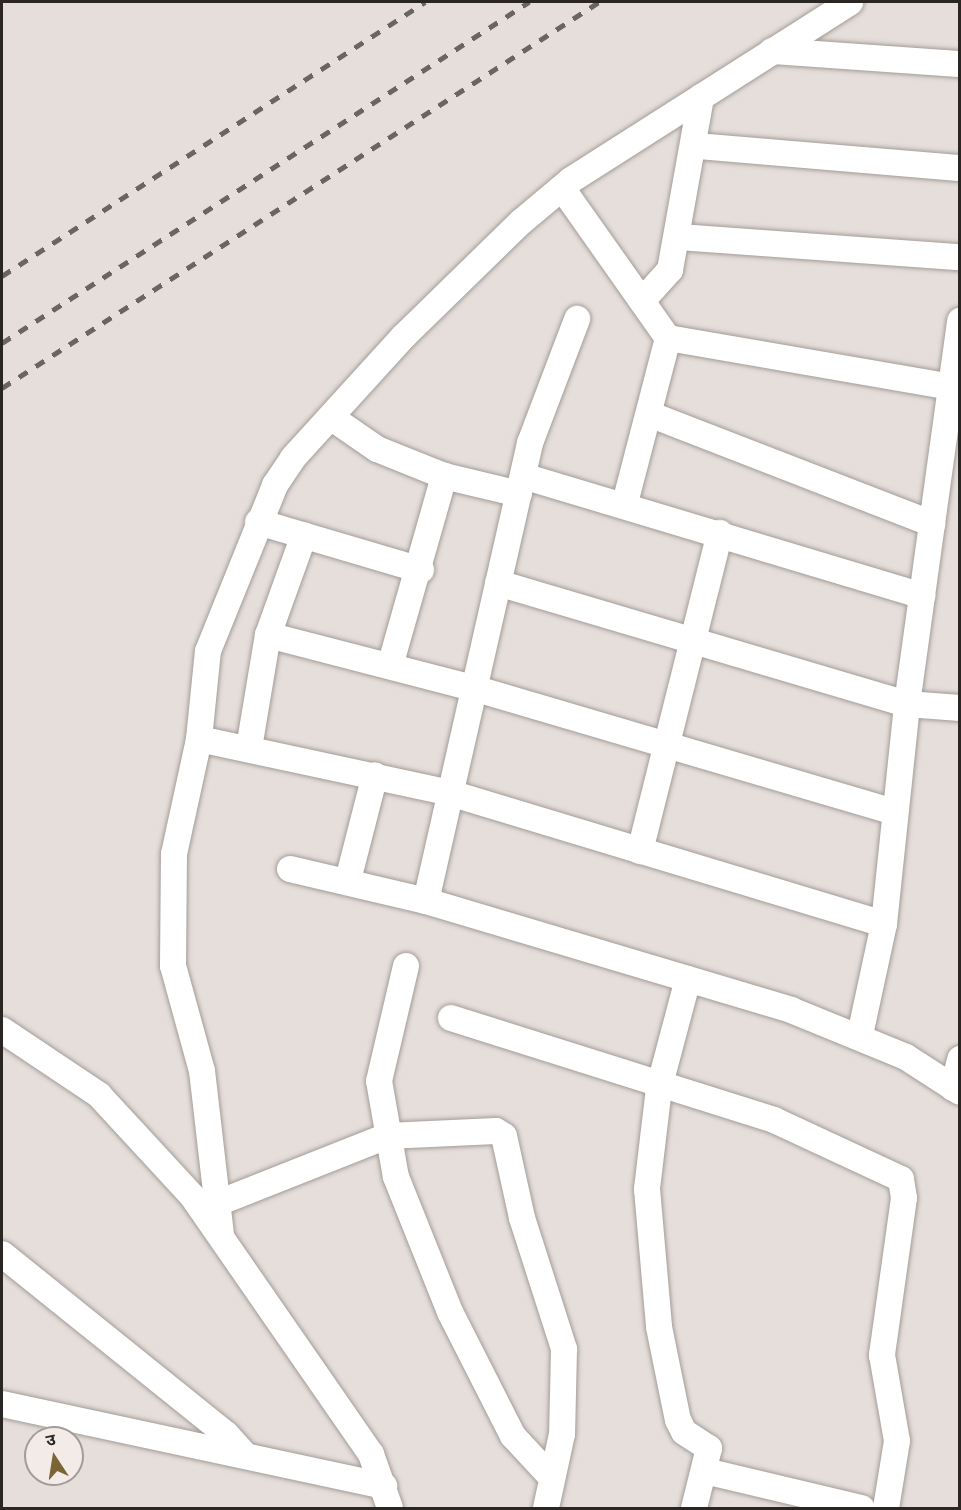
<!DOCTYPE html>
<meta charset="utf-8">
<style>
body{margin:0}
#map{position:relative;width:961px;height:1510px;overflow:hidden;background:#e5deda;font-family:"Space Grotesk","Noto Sans Devanagari",sans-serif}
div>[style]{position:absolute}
.roads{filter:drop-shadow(0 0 2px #a39c98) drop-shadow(0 0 2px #a39c98)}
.minor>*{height:26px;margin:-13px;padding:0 13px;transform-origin:13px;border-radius:13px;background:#fff}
.rail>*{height:4.5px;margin-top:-2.25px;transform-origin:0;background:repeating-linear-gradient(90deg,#696562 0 10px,transparent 0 20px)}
span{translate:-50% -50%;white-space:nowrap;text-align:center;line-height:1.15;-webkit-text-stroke:5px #f3ebe7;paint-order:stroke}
.frame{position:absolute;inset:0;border:3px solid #292624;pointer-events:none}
.north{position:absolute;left:24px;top:1426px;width:60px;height:60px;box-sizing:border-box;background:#f3ebe7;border:2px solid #a29c99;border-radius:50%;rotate:348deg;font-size:16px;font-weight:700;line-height:24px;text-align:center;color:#292624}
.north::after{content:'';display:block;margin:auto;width:21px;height:27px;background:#7c6535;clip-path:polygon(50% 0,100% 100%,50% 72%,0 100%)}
</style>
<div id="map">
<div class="roads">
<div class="minor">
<i style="left:772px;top:51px;width:188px;rotate:4deg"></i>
<i style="left:697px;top:146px;width:264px;rotate:4.8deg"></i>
<i style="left:562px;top:188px;width:184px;rotate:54.8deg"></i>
<i style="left:668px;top:338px;width:287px;rotate:9.8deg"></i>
<i style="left:678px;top:237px;width:283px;rotate:4.1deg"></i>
<i style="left:642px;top:301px;width:42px;rotate:-47.9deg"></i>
<i style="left:670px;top:270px;width:176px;rotate:-79.8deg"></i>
<i style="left:649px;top:414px;width:304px;rotate:21.2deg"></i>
<i style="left:332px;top:418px;width:55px;rotate:34.6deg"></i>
<i style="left:377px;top:449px;width:72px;rotate:21.9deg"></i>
<i style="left:444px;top:476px;width:77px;rotate:13.5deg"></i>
<i style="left:523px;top:476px;width:417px;rotate:16.7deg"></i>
<i style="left:625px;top:503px;width:171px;rotate:-75.4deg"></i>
<i style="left:258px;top:522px;width:170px;rotate:16.4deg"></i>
<i style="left:498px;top:583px;width:427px;rotate:16.5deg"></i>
<i style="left:907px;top:704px;width:53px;rotate:4.3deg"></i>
<i style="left:268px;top:635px;width:212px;rotate:14.5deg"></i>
<i style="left:473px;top:688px;width:440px;rotate:16.4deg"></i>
<i style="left:390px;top:666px;width:198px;rotate:-74.1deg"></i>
<i style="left:199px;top:739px;width:257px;rotate:12.1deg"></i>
<i style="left:450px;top:793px;width:453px;rotate:16.8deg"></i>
<i style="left:249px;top:748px;width:115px;rotate:-80.5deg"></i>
<i style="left:268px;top:635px;width:106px;rotate:-70.2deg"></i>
<i style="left:640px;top:851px;width:328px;rotate:-75.9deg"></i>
<i style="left:290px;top:869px;width:140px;rotate:13.2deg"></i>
<i style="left:426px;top:901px;width:381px;rotate:16.6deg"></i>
<i style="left:791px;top:1010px;width:124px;rotate:22.2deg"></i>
<i style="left:906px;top:1057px;width:64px;rotate:32.9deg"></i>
<i style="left:348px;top:880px;width:108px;rotate:-75.6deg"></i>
<i style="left:426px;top:901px;width:470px;rotate:-77.2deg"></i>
<i style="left:530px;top:443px;width:133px;rotate:-69.2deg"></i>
<i style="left:406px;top:966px;width:118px;rotate:103.2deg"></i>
<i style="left:379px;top:1081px;width:97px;rotate:80deg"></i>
<i style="left:396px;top:1177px;width:145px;rotate:68.2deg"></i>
<i style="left:450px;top:1312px;width:139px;rotate:63.1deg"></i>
<i style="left:513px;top:1436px;width:57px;rotate:47.1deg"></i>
<i style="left:688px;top:979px;width:113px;rotate:104.9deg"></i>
<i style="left:659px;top:1088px;width:102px;rotate:96.8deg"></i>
<i style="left:647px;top:1189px;width:139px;rotate:85deg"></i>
<i style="left:659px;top:1327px;width:95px;rotate:78.5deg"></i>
<i style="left:678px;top:1420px;width:13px;rotate:63deg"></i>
<i style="left:684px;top:1432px;width:30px;rotate:33deg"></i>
<i style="left:709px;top:1448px;width:62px;rotate:104deg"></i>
<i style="left:451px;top:1018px;width:339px;rotate:17.5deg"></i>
<i style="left:774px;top:1120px;width:140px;rotate:24.9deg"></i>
<i style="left:901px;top:1179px;width:19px;rotate:81deg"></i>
<i style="left:904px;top:1198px;width:159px;rotate:98deg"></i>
<i style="left:882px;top:1355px;width:87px;rotate:80.1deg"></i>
<i style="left:897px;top:1441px;width:68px;rotate:99.3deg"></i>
<i style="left:2px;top:1030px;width:117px;rotate:33.8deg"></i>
<i style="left:99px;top:1095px;width:139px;rotate:47.3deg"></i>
<i style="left:193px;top:1197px;width:313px;rotate:55.3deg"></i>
<i style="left:371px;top:1454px;width:57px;rotate:70.6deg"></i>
<i style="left:860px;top:1035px;width:114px;rotate:-77.8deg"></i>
<i style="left:884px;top:924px;width:221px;rotate:-84deg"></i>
<i style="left:907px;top:704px;width:387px;rotate:-82.1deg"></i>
<i style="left:953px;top:1088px;width:30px;rotate:-76deg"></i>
<i style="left:218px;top:1203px;width:182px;rotate:-21.6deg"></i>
<i style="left:387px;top:1136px;width:109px;rotate:-2.6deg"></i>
<i style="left:496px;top:1131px;width:9px;rotate:32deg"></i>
<i style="left:504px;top:1136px;width:84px;rotate:77.6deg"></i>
<i style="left:522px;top:1218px;width:138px;rotate:72.2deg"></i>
<i style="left:564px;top:1349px;width:85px;rotate:91.3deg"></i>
<i style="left:562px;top:1434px;width:76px;rotate:102.2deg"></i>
<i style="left:221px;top:1235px;width:165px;rotate:-96.6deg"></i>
<i style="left:202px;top:1071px;width:109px;rotate:-105.4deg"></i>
<i style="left:173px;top:966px;width:112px;rotate:-89.5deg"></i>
<i style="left:174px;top:854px;width:118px;rotate:-77.7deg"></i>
<i style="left:199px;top:739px;width:88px;rotate:-84.2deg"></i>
<i style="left:208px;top:651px;width:179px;rotate:-68deg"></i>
<i style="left:275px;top:485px;width:32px;rotate:-56deg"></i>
<i style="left:293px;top:458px;width:164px;rotate:-47.7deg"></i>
<i style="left:403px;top:337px;width:165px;rotate:-44.3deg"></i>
<i style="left:521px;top:222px;width:65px;rotate:-40deg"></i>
<i style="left:571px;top:180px;width:331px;rotate:-32.5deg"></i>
<i style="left:2px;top:1254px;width:287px;rotate:38.8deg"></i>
<i style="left:226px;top:1434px;width:27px;rotate:48deg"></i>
<i style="left:2px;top:1404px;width:391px;rotate:12.1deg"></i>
<i style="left:705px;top:1471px;width:161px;rotate:13.3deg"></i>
</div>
</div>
<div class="rail">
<i style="left:2px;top:276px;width:504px;rotate:-32.93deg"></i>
<i style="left:2px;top:343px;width:628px;rotate:-32.91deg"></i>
<i style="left:2px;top:388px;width:711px;rotate:-32.89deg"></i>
</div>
<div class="frame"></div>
<div class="north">उ</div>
</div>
